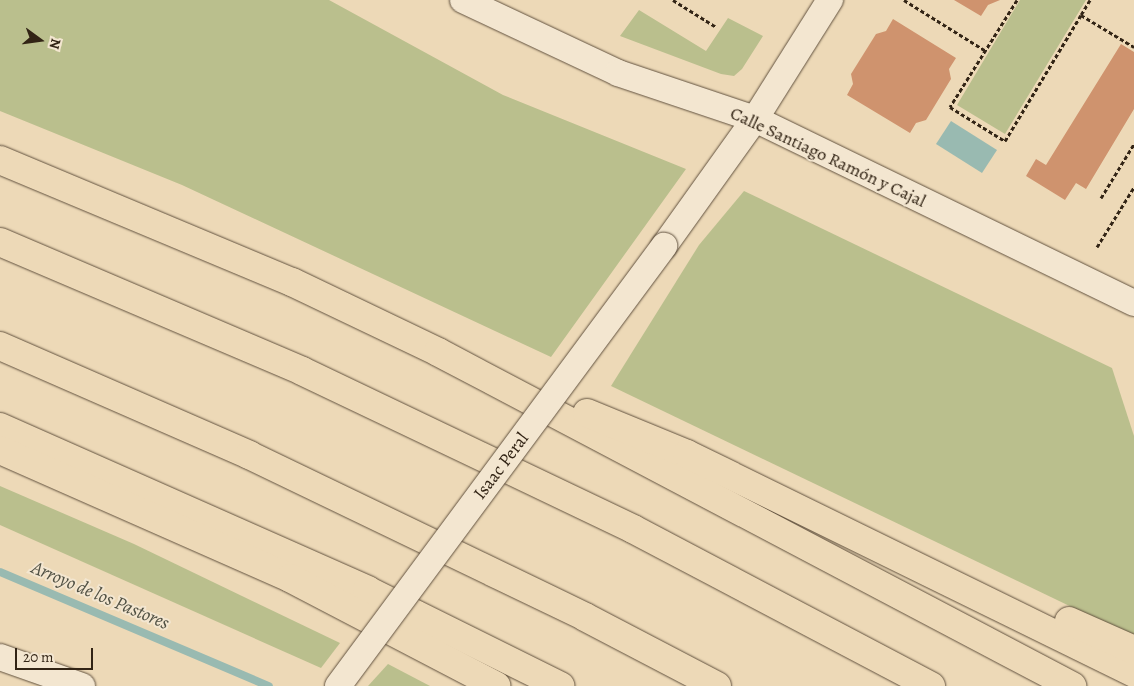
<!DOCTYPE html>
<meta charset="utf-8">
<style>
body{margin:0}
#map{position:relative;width:1134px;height:686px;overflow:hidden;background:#edd9b7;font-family:Alegreya,serif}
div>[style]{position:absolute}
.green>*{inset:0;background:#babf8d}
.water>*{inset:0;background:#99bab1}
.stream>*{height:8px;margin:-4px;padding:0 4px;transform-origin:4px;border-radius:4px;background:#99bab1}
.building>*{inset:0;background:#cf936e}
.path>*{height:3px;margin-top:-1.5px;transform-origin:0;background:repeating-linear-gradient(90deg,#322415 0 4px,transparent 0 6.5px)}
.roads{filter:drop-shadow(0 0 1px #61513e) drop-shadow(0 0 1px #61513e)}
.minor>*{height:26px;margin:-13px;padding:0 13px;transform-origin:13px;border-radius:13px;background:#f3e6d0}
.highway>*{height:28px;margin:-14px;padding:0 14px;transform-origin:14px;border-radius:14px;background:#edd9b7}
.bridges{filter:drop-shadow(0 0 1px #61513e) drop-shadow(0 0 1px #61513e)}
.minor-bridge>*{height:26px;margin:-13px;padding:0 13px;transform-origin:13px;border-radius:13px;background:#f3e6d0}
span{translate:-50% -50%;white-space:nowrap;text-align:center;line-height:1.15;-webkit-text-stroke:4px #f3e6d0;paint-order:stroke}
.street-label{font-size:18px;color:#322415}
.water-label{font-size:19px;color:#515144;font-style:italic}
.north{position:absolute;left:15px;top:15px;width:50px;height:50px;-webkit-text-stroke:4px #f3e6d0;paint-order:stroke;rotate:104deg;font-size:14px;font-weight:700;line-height:20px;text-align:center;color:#322415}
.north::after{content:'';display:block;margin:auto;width:18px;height:22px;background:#322415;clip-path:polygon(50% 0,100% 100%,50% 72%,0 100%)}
.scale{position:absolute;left:15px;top:648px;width:78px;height:22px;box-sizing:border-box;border:2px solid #322415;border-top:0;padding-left:6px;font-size:15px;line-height:18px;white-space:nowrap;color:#322415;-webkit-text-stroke:4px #f3e6d0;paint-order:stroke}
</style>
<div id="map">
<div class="green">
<i style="clip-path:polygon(0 0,329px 0,503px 95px,686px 169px,551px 357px,182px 185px,0 111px)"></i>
<i style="clip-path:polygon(1020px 0,1086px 0,1005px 134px,957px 105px)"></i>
<i style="clip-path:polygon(639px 10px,706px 51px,728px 18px,763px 36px,742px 69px,734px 76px,721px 74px,620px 36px)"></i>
<i style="clip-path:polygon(744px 191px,1112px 368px,1134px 436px,1134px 637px,611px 386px,699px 245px)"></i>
<i style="clip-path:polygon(0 486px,134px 544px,340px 643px,321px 668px,0 525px)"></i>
<i style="clip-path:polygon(388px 664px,430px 686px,368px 686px)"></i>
</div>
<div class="water">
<i style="clip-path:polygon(951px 121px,997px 150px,982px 173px,936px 144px)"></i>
</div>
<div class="stream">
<i style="left:0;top:572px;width:292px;rotate:23deg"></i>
</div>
<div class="building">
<i style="clip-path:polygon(954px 0,1000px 0,988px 5px,981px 16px)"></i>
<i style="clip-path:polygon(893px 19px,956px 58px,949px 69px,951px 79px,926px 120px,916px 123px,910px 133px,847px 95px,853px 84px,851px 74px,876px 34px,886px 31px)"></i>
<i style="clip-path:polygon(1121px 44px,1134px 52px,1134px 109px,1086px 189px,1076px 183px,1065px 200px,1026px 176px,1036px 159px,1046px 165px)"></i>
</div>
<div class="path">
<i style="left:673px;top:0;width:51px;rotate:32.1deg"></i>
<i style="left:904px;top:0;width:97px;rotate:31.9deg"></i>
<i style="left:1017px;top:0;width:126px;rotate:122.1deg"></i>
<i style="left:950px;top:107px;width:65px;rotate:31.7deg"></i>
<i style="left:1005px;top:141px;width:147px;rotate:-58.9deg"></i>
<i style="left:1090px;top:0;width:17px;rotate:121deg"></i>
<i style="left:1081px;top:15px;width:62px;rotate:31.1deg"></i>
<i style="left:1101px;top:198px;width:63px;rotate:-58.6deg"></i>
<i style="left:1097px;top:247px;width:70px;rotate:-58.3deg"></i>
</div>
<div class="roads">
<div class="minor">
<i style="left:463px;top:0;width:171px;rotate:25.2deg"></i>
<i style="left:618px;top:73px;width:145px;rotate:18.6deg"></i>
<i style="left:755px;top:119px;width:421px;rotate:25.9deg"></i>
<i style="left:664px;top:246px;width:156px;rotate:-54.4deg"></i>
<i style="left:755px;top:119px;width:141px;rotate:-57.8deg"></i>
<i style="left:0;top:657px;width:87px;rotate:19.5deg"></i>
</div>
<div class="highway">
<i style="left:0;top:160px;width:316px;rotate:22.7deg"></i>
<i style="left:292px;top:282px;width:162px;rotate:25.6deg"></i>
<i style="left:438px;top:352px;width:717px;rotate:27.78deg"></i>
<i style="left:0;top:242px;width:328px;rotate:23.1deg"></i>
<i style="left:302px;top:371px;width:367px;rotate:25.5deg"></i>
<i style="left:633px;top:529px;width:337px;rotate:27.8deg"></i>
<i style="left:0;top:346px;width:272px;rotate:23.6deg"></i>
<i style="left:249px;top:455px;width:373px;rotate:25.7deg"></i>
<i style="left:585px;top:617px;width:149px;rotate:27.6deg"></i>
<i style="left:587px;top:413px;width:108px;rotate:22.3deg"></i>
<i style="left:687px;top:454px;width:498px;rotate:26.1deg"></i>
<i style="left:0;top:427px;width:402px;rotate:23.9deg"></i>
<i style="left:367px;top:590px;width:216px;rotate:26.4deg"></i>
<i style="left:0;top:450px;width:317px;rotate:23.8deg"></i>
<i style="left:290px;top:578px;width:233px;rotate:27.6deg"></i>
<i style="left:1069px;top:621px;width:71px;rotate:24deg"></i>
</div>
</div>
<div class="bridges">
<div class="minor-bridge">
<i style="left:338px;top:686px;width:548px;rotate:-53.46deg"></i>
</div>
</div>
<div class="street-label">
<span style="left:828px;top:157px;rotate:25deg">Calle Santiago Ramón y Cajal</span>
<span style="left:501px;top:466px;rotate:-53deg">Isaac Peral</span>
</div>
<div class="water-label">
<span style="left:100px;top:596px;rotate:23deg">Arroyo de los Pastores</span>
</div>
<div class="north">N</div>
<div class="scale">20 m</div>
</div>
